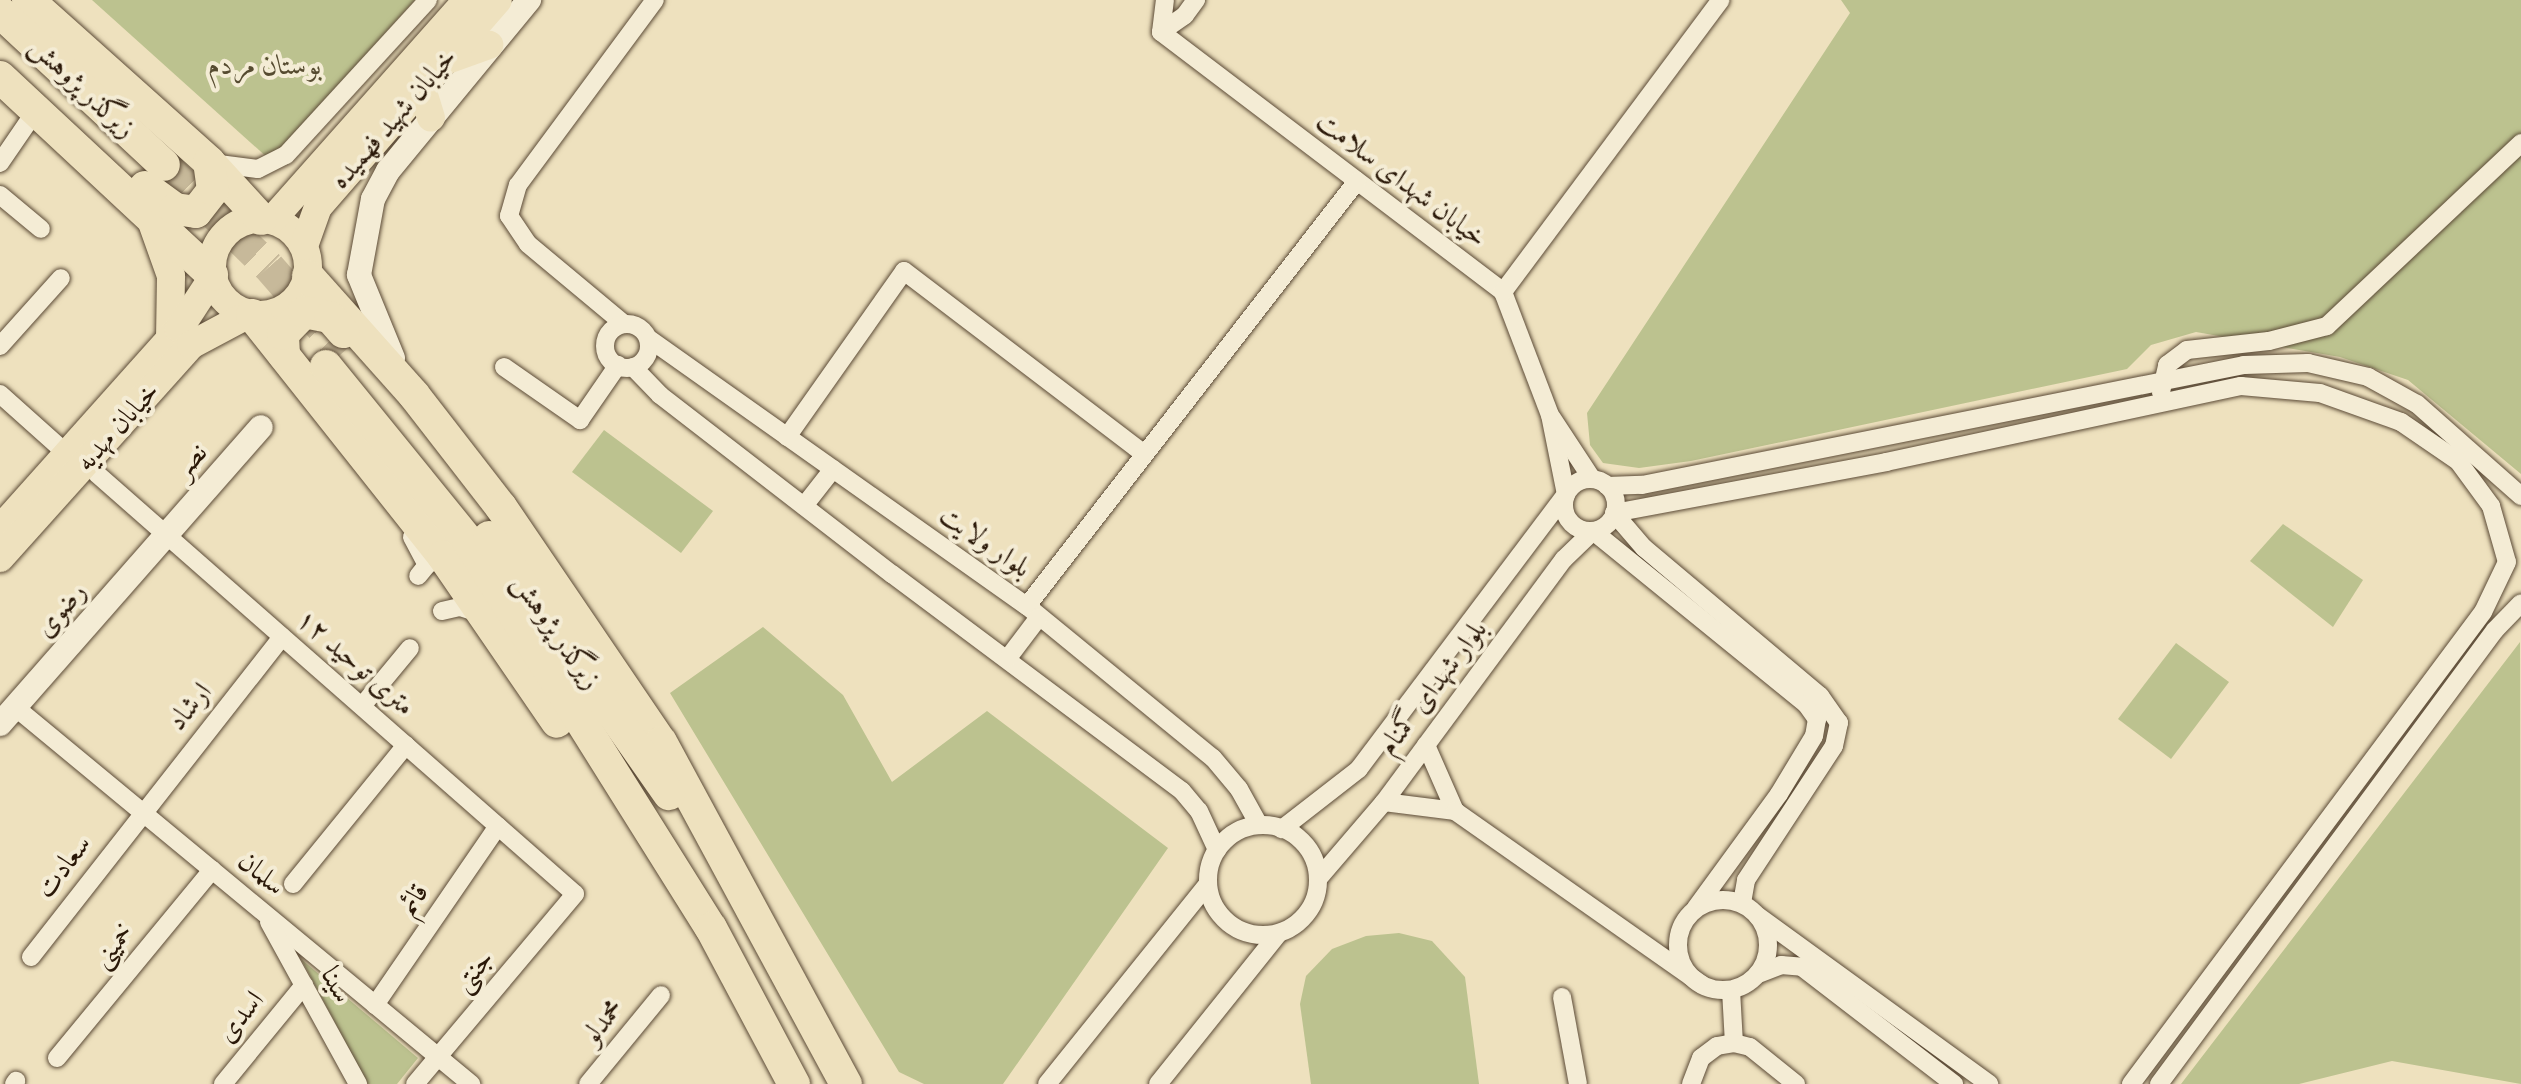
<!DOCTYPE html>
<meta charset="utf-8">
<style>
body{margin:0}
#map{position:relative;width:2521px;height:1084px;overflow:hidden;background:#eee1be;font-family:"IM FELL Double Pica",Amiri,serif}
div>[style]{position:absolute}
.green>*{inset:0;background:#bcc28f}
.highway-tunnel>*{height:32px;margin-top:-16px;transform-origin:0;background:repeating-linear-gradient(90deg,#c7b99a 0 32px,transparent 0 48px)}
.roads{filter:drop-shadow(0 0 2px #5b4a36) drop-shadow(0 0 2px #5b4a36)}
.street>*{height:18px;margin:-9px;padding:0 9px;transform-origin:9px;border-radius:9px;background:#f4ecd5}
.street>.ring{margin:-9px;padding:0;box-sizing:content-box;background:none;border:18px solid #f4ecd5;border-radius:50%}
.secondary>*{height:24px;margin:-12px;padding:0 12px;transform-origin:12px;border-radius:12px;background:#f4ecd5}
.primary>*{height:28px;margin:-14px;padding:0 14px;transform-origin:14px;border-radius:14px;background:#eee1be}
.primary>.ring{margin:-14px;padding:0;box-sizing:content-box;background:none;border:28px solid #eee1be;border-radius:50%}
.highway>*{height:32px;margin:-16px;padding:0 16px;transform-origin:16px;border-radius:16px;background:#eee1be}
span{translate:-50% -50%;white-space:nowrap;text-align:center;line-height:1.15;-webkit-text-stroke:8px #f4ecd5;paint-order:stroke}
.park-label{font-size:28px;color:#564b30;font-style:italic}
.street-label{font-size:28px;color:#2a1808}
</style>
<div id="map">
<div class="green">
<i style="clip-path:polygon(92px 0,415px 0,270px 160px)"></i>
<i style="clip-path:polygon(1841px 0,2521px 0,2521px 474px,2408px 380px,2340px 357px,2196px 332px,2151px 345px,2127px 369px,1691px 461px,1639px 468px,1603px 463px,1590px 445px,1587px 413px,1850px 13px)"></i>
<i style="clip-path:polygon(604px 430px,713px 511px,681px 553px,572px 472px)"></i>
<i style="clip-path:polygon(2283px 524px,2363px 580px,2333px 627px,2250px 561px)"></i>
<i style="clip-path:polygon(763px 627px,843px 695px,892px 782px,987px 711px,1168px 848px,1003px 1084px,924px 1084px,899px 1072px,670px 693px)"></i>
<i style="clip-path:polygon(2520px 642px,2521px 1084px,2392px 1061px,2299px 1084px,2181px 1084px)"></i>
<i style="clip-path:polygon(2176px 643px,2229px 682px,2171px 759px,2118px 719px)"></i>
<i style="clip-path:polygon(1399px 933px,1432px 941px,1465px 977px,1479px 1084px,1311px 1084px,1300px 1004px,1306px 976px,1332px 949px,1366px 936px)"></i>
<i style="clip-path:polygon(301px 959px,418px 1058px,397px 1084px,368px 1084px)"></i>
</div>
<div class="highway-tunnel">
<i style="left:164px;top:165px;width:146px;rotate:44.2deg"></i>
<i style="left:269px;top:267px;width:113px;rotate:49deg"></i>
</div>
<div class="roads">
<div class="street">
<i style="left:1161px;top:32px;width:430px;rotate:37.2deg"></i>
<i style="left:1503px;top:292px;width:132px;rotate:69.1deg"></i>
<i style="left:1550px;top:415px;width:81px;rotate:78.6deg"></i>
<i style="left:1566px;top:494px;width:344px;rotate:127deg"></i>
<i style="left:1359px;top:769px;width:98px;rotate:142.1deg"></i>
<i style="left:1161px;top:32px;width:29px;rotate:-35deg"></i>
<i style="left:1185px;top:15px;width:19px;rotate:-54deg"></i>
<i style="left:1161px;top:32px;width:32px;rotate:-83deg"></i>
<i style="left:0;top:163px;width:65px;rotate:-55.6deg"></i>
<i style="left:211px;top:163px;width:47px;rotate:7.3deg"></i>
<i style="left:258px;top:169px;width:31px;rotate:-27deg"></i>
<i style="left:286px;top:155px;width:210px;rotate:-47.5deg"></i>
<i style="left:0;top:195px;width:53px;rotate:39.7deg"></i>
<i style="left:1503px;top:292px;width:364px;rotate:-53.3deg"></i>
<i style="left:624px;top:324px;width:125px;rotate:-140.2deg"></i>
<i style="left:528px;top:244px;width:34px;rotate:-124deg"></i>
<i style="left:509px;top:216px;width:32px;rotate:-74deg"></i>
<i style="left:518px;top:185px;width:230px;rotate:-53.5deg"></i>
<i class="ring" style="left:605px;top:324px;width:26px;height:26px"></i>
<i style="left:648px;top:338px;width:464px;rotate:35.3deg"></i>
<i style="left:1027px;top:606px;width:240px;rotate:39.3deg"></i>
<i style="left:1213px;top:758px;width:40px;rotate:50deg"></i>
<i style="left:1239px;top:789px;width:41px;rotate:60.9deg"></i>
<i style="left:0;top:346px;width:91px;rotate:-48.1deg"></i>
<i style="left:504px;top:367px;width:93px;rotate:34.9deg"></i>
<i style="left:580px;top:420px;width:67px;rotate:-55.4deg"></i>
<i style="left:633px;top:367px;width:39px;rotate:46deg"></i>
<i style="left:660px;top:395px;width:293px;rotate:37.7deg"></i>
<i style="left:892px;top:574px;width:362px;rotate:36.8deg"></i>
<i style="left:1182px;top:791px;width:26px;rotate:50deg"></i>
<i style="left:1199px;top:811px;width:43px;rotate:65.2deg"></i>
<i style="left:2161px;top:392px;width:28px;rotate:-77deg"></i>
<i style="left:2167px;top:365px;width:25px;rotate:-37deg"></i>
<i style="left:2187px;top:350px;width:82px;rotate:-6.3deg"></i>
<i style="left:2269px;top:341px;width:60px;rotate:-14.5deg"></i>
<i style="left:2327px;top:326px;width:267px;rotate:-43.3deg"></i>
<i style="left:0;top:394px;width:90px;rotate:41.8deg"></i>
<i style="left:1552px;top:418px;width:73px;rotate:56.7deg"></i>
<i style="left:787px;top:437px;width:203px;rotate:-54.8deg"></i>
<i style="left:904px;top:271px;width:302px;rotate:37.3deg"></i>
<i style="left:97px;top:474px;width:636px;rotate:41.3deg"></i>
<i style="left:575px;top:894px;width:248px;rotate:130.1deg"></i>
<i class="ring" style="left:1564px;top:479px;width:34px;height:34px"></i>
<i style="left:1607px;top:486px;width:35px;rotate:-2deg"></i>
<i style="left:1642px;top:485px;width:614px;rotate:-11.27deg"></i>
<i style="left:2244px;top:365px;width:64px;rotate:-1.8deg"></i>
<i style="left:2308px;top:363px;width:62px;rotate:13.1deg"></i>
<i style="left:2368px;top:377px;width:56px;rotate:28.9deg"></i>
<i style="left:2417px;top:404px;width:139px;rotate:41.5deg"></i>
<i style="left:804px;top:506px;width:47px;rotate:-51.9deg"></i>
<i style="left:412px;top:537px;width:32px;rotate:62deg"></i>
<i style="left:427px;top:565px;width:14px;rotate:129deg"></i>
<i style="left:1027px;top:606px;width:538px;rotate:-52.17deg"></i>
<i style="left:442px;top:611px;width:18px;rotate:-13deg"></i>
<i style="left:460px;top:607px;width:22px;rotate:18deg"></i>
<i style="left:1008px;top:658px;width:51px;rotate:-52.9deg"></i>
<i style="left:362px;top:706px;width:75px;rotate:-50.4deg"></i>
<i style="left:15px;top:707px;width:592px;rotate:39.58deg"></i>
<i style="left:1426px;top:745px;width:72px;rotate:66.3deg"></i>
<i style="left:1384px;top:802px;width:72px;rotate:7.2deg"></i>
<i style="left:1455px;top:811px;width:301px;rotate:35.1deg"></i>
<i class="ring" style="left:1208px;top:825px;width:92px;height:92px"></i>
<i style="left:1318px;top:879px;width:101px;rotate:-49.4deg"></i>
<i style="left:1384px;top:802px;width:302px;rotate:-53.5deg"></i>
<i style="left:1564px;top:559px;width:40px;rotate:-44deg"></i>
<i style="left:1593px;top:531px;width:274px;rotate:39.1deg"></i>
<i style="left:1806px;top:704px;width:19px;rotate:54deg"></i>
<i style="left:1817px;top:719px;width:17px;rotate:100deg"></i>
<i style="left:1814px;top:736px;width:68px;rotate:121.1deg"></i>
<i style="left:1779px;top:794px;width:141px;rotate:126.1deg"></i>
<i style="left:293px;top:884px;width:179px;rotate:-50.9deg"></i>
<i class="ring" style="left:1678px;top:900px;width:72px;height:72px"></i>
<i style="left:1742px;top:903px;width:23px;rotate:-80deg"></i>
<i style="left:1746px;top:880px;width:160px;rotate:-56.7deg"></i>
<i style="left:1834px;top:746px;width:24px;rotate:-78deg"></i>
<i style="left:1839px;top:723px;width:33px;rotate:-125deg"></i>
<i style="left:1820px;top:696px;width:230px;rotate:-139.9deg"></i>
<i style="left:1644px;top:548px;width:46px;rotate:-130.6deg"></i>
<i style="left:1614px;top:513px;width:277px;rotate:-10.6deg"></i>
<i style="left:1886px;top:462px;width:363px;rotate:-12.1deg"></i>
<i style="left:2241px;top:386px;width:79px;rotate:5.1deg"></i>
<i style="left:2320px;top:393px;width:86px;rotate:19.7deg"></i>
<i style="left:2401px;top:422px;width:69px;rotate:34.4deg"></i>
<i style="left:2458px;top:461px;width:56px;rotate:53.7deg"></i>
<i style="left:2491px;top:506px;width:58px;rotate:74.1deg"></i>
<i style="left:2507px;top:562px;width:55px;rotate:115.6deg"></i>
<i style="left:2483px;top:612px;width:589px;rotate:126.71deg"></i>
<i style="left:1758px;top:916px;width:286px;rotate:36deg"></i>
<i style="left:269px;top:922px;width:185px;rotate:61.2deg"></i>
<i style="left:31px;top:957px;width:407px;rotate:-51.9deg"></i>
<i style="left:1758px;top:974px;width:25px;rotate:-21deg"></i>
<i style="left:1781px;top:965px;width:21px;rotate:5deg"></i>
<i style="left:1802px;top:967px;width:192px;rotate:37.6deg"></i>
<i style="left:1731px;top:990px;width:53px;rotate:86.8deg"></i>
<i style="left:1562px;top:997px;width:88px;rotate:79.6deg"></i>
<i style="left:375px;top:1005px;width:217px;rotate:-55.5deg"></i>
<i style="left:57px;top:1058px;width:244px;rotate:-50.5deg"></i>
<i style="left:14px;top:1084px;width:4px;rotate:-56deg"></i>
<i style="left:223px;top:1084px;width:128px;rotate:-50.7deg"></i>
<i style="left:588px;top:1084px;width:115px;rotate:-50.6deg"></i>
<i style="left:1047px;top:1084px;width:257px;rotate:-51.2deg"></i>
<i style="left:1158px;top:1084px;width:192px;rotate:-51.3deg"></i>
<i style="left:1691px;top:1084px;width:28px;rotate:-69deg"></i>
<i style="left:1701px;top:1058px;width:20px;rotate:-37deg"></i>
<i style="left:1717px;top:1046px;width:17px;rotate:-10deg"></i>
<i style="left:1734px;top:1043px;width:16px;rotate:14deg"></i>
<i style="left:1750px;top:1047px;width:59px;rotate:38.8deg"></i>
<i style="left:2159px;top:1084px;width:565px;rotate:-53.5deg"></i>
<i style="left:2495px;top:630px;width:37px;rotate:-46deg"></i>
</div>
<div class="secondary">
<i style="left:393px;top:358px;width:90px;rotate:-112.3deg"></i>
<i style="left:359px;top:275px;width:77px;rotate:-79.6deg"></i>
<i style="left:373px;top:199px;width:32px;rotate:-62deg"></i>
<i style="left:388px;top:171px;width:222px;rotate:-50.5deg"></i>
<i style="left:0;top:724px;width:395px;rotate:-48.7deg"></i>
</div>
<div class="primary">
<i style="left:447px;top:60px;width:45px;rotate:-19.7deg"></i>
<i style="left:421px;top:85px;width:34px;rotate:73deg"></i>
<i style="left:150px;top:217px;width:63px;rotate:70.4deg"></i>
<i style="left:171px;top:276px;width:63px;rotate:90.9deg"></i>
<i class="ring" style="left:212px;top:219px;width:68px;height:68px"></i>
<i style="left:272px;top:220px;width:294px;rotate:-48.4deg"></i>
<i style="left:304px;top:246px;width:41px;rotate:-70.3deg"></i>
<i style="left:318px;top:207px;width:274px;rotate:-49deg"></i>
<i style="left:0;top:529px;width:268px;rotate:-48.2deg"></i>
<i style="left:179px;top:329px;width:62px;rotate:-56.8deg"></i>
<i style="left:0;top:558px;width:286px;rotate:-48.1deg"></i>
<i style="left:191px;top:345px;width:66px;rotate:-28.1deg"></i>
</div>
<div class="highway">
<i style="left:28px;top:0;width:243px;rotate:41.8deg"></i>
<i style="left:209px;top:162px;width:77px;rotate:47.6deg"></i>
<i style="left:0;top:12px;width:224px;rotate:43deg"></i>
<i style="left:0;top:77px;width:290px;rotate:43deg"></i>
<i style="left:145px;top:187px;width:37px;rotate:36deg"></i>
<i style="left:175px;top:209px;width:21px;rotate:8deg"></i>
<i style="left:196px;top:212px;width:28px;rotate:-52deg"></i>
<i style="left:213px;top:190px;width:28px;rotate:-98deg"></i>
<i style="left:308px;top:276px;width:159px;rotate:48.3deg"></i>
<i style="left:414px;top:395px;width:142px;rotate:52.2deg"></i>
<i style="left:501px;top:507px;width:284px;rotate:55.8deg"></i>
<i style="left:661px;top:742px;width:389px;rotate:61.6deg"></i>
<i style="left:252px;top:315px;width:308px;rotate:51.6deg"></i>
<i style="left:443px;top:556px;width:201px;rotate:55.5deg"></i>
<i style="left:284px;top:355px;width:21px;rotate:-93deg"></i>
<i style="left:283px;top:334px;width:30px;rotate:-46deg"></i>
<i style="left:304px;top:312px;width:26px;rotate:11deg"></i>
<i style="left:330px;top:317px;width:20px;rotate:49deg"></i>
<i style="left:326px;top:366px;width:225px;rotate:50.9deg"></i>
<i style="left:468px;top:541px;width:457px;rotate:57.9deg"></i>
<i style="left:711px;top:928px;width:177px;rotate:62deg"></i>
<i style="left:489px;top:537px;width:314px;rotate:55deg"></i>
</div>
</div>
<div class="park-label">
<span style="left:265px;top:66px">بوستان مردم</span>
</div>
<div class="street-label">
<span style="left:82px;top:88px;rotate:43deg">زیرگذر پژوهش</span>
<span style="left:394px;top:119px;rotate:-49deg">خیابان شهید فهمیده</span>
<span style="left:1401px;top:180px;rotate:37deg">خیابان شهدای سلامت</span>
<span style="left:118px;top:427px;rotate:-48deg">خیابان مهدیه</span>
<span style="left:191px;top:461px;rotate:-49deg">نصر</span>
<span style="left:985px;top:542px;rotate:35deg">بلوار ولایت</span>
<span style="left:61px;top:610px;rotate:-49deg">رضوی</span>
<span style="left:556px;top:632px;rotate:55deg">زیرگذر پژوهش</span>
<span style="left:355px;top:663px;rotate:41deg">۱۲ متری توحید</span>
<span style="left:1433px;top:688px;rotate:-53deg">بلوار شهدای گمنام</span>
<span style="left:190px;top:707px;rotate:-51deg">ارشاد</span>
<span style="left:64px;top:867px;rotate:-53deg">سعادت</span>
<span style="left:261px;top:874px;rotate:40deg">سلمان</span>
<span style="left:414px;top:900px;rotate:-56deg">قائم</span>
<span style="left:113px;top:946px;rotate:-50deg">خمینی</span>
<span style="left:474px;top:971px;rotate:-50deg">جنتی</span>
<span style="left:336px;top:985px;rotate:61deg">سینا</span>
<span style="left:241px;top:1017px;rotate:-51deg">اسدی</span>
<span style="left:603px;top:1022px;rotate:-51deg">محمدلو</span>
</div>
</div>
